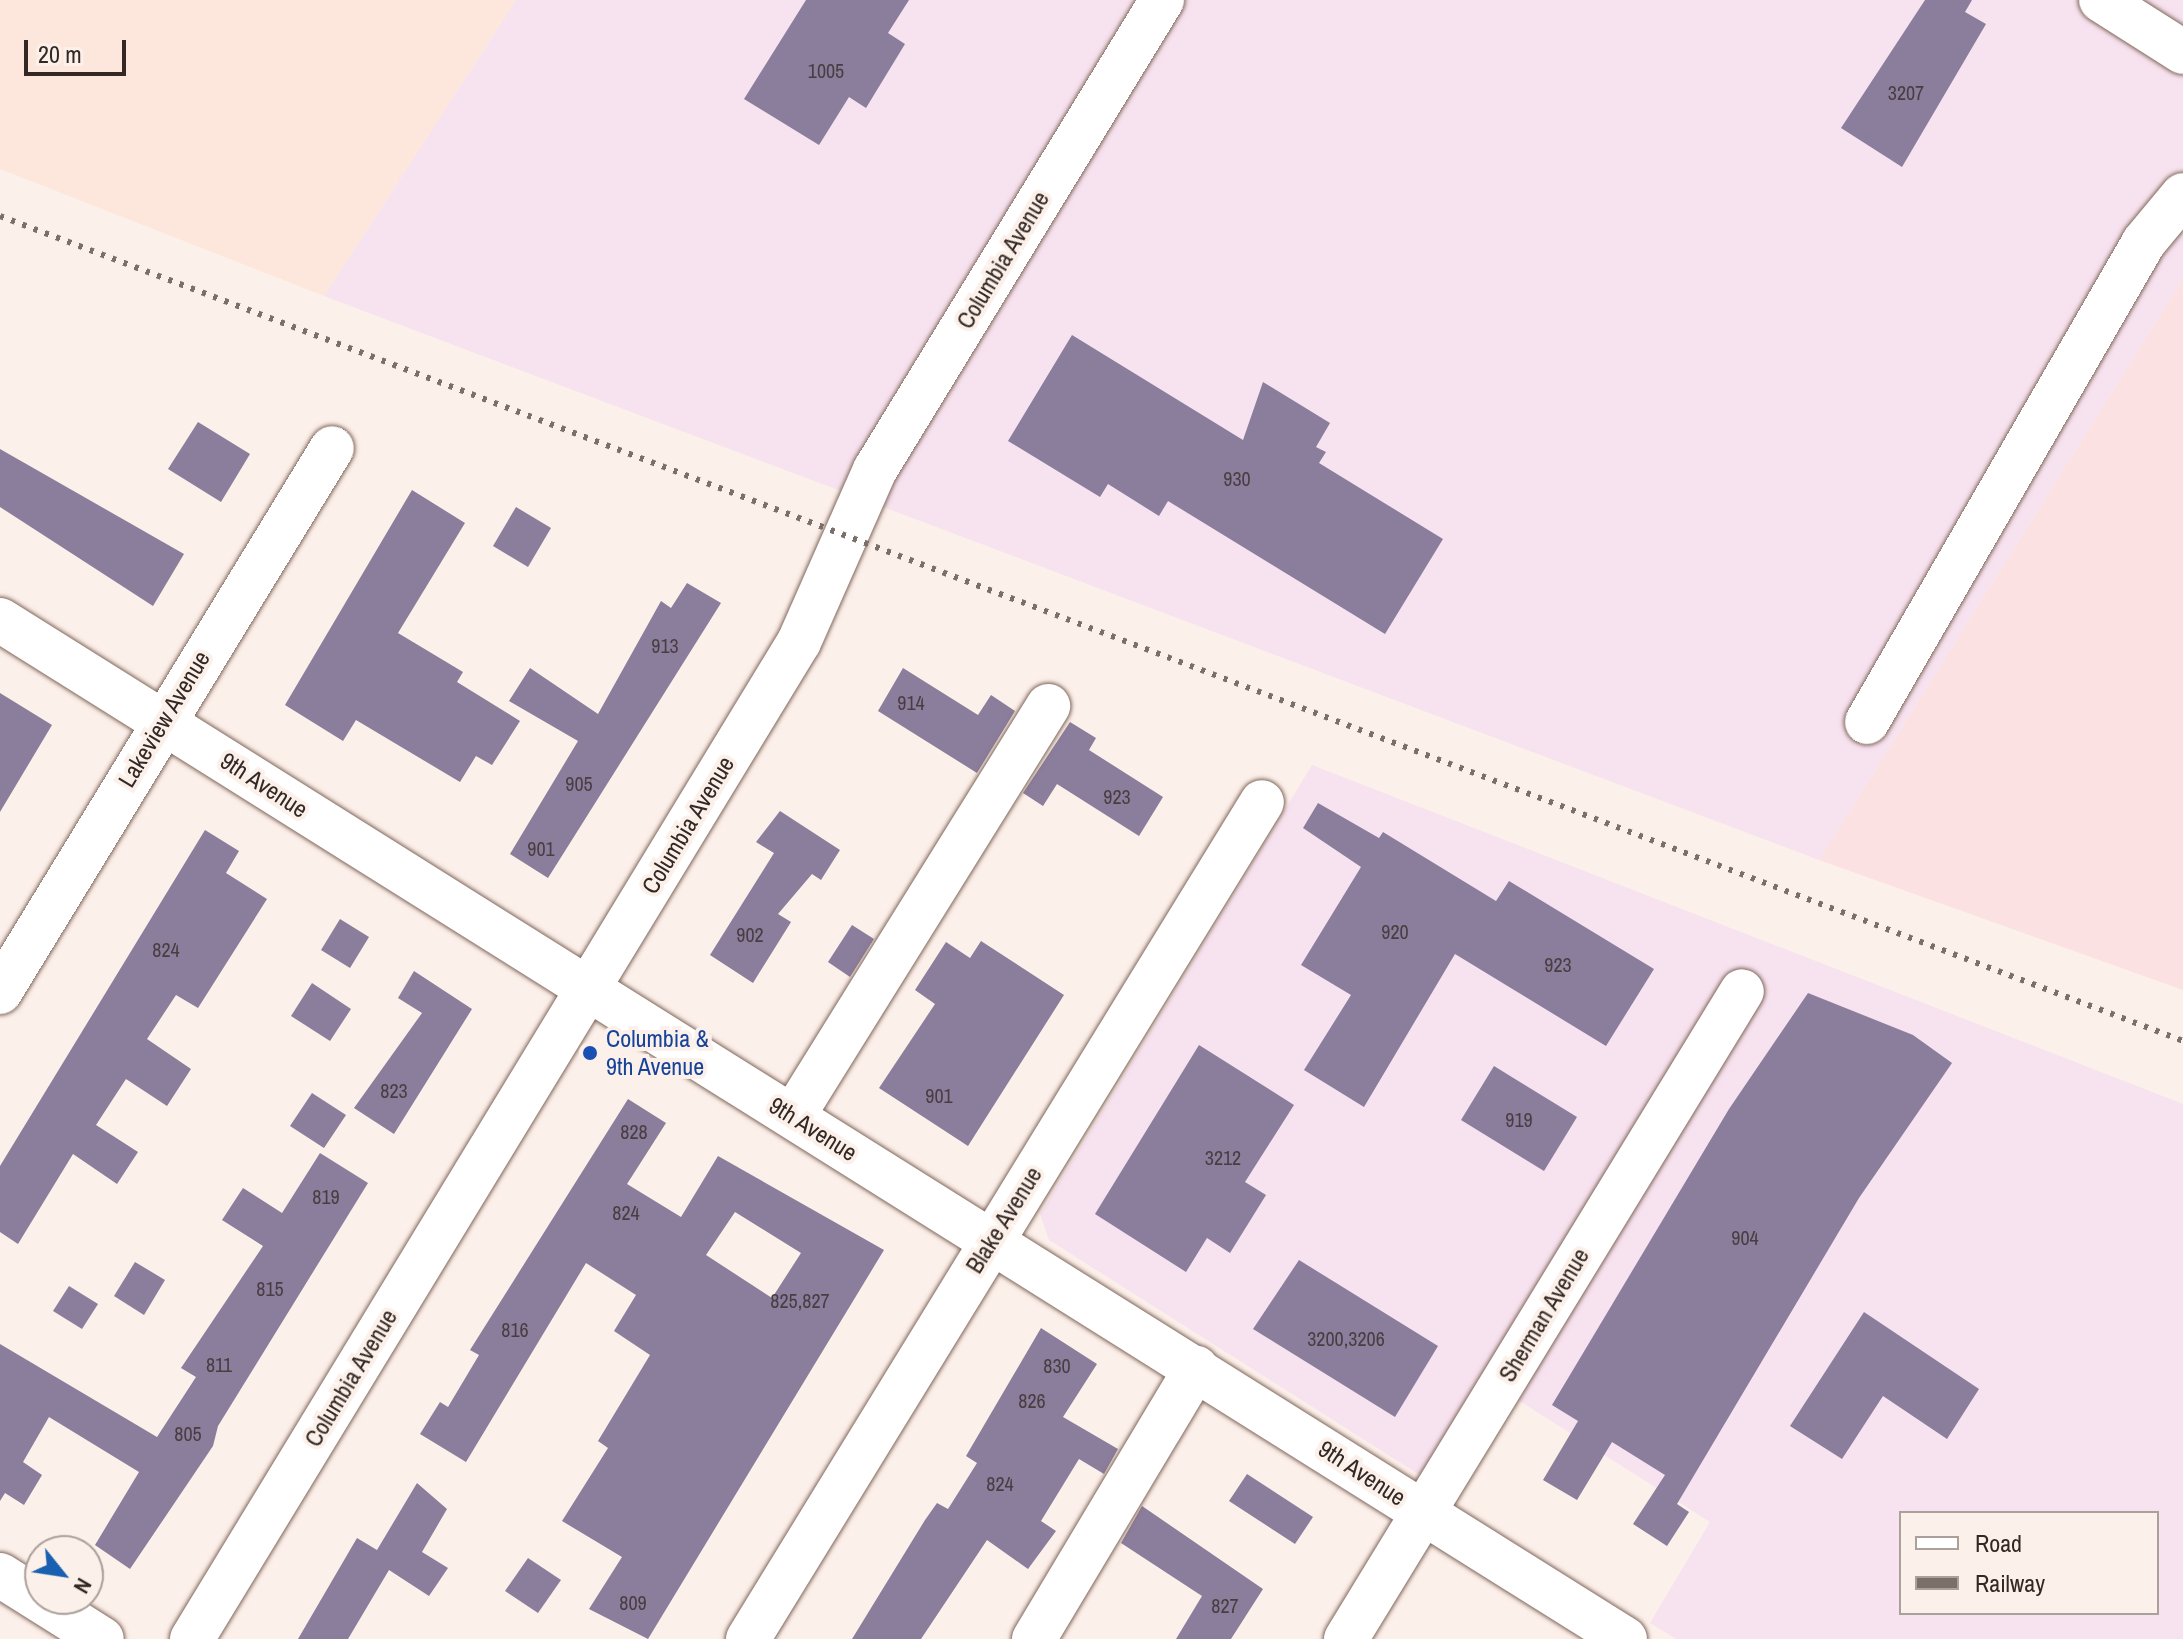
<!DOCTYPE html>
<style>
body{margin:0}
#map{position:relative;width:2183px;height:1639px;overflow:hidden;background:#fcf0ea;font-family:"Archivo Narrow",sans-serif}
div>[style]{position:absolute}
.commercial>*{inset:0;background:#fce1e2}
.industrial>*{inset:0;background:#f7e2ef}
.built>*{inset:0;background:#fde7dc}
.building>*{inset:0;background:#8b7d9c}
.roads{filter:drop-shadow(0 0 2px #80675b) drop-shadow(0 0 2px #80675b)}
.minor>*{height:44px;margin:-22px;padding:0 22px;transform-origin:22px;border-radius:22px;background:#fff}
.rail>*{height:6px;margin-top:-3px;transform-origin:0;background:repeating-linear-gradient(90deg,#7a6f69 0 4px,transparent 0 12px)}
.dots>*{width:22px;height:22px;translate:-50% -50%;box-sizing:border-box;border:4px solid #fcf0ea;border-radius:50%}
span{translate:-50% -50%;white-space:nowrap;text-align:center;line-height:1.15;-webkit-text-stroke:8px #fcf0ea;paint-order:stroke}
.number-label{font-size:20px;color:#493d41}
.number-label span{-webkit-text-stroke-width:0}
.street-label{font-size:24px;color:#332823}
.transit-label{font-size:24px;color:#164399}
.left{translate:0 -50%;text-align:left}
.legend{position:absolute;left:1899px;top:1511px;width:260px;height:104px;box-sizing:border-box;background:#fcf0ea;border:2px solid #aca09a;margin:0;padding:10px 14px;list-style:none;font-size:24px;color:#332823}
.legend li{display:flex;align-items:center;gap:16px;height:40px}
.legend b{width:40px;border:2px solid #aca09a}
.north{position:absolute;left:24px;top:1535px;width:80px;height:80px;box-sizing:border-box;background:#fcf0ea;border:2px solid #aca09a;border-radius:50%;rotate:120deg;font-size:22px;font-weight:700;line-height:32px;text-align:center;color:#332823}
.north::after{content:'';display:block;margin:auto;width:28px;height:36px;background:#1a60b0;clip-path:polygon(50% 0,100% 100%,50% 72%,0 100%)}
.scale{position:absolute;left:24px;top:40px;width:102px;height:36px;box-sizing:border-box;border:4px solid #332823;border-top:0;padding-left:10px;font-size:24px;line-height:28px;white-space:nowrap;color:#332823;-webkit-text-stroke:6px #fcf0ea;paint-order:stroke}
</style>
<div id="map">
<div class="commercial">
<i style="clip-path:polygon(2183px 279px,2183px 990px,1819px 860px)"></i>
</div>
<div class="industrial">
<i style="clip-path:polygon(516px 0,2183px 0,2183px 279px,1819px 860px,324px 296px)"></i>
<i style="clip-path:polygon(evenodd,1312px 765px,2183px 1104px,2183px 1639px,1676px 1639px,1650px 1623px,1710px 1522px,1515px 1398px,1456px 1498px,1049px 1240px,1040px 1214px,1312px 765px,1901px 1513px,2157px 1513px,2157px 1613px,1901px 1613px,1901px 1513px)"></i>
</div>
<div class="built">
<i style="clip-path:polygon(0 0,516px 0,324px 296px,0 169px)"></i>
</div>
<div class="building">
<i style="clip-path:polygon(806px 0,909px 0,888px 33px,905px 44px,866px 108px,849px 97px,819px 145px,744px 99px)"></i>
<i style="clip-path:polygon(1925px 0,1972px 0,1965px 12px,1986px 24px,1902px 167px,1841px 128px)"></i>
<i style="clip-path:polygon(1072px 335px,1243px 440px,1263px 382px,1330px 423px,1316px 447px,1326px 452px,1319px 463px,1443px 539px,1385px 634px,1168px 501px,1159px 516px,1108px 484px,1100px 497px,1008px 441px)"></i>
<i style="clip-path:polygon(198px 422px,250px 454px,221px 502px,168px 469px)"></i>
<i style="clip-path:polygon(0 449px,184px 554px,153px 606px,0 507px)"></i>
<i style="clip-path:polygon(412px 490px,465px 523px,398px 633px,463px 672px,457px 682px,520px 721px,492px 765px,476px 756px,460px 782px,356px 720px,343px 741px,285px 705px)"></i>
<i style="clip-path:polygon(516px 507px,551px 528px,528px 567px,493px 546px)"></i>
<i style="clip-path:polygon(687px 583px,721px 603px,548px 878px,510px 854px,578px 741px,509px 701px,530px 668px,598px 714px,661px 601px,671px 608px)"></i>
<i style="clip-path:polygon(903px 668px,978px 715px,991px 695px,1015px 711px,977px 773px,878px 711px)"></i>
<i style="clip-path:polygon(0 693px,52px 725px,0 812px)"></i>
<i style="clip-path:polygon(1070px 722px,1096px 738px,1089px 750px,1163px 797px,1139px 836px,1057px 784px,1043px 806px,1023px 793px)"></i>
<i style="clip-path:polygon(1318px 803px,1379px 838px,1383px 832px,1496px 901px,1509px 881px,1654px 969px,1606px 1046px,1455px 954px,1364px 1107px,1304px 1070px,1351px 995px,1301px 965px,1361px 867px,1303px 828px)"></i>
<i style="clip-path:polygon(780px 811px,840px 850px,821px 880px,812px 874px,778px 914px,791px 922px,753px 983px,710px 955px,774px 853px,756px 842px)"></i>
<i style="clip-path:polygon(205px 830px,239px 851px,226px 873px,267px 899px,198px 1008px,176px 995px,147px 1039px,191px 1069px,167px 1106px,126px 1079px,96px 1125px,138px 1152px,117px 1184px,73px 1154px,18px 1244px,0 1232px,0 1166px)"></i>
<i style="clip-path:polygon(340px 919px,369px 937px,350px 968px,321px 950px)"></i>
<i style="clip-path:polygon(852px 925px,874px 939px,850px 977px,828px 962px)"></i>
<i style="clip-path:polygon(981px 941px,1064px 995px,968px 1146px,879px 1088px,935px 1004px,915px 990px,946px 942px,970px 958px)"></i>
<i style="clip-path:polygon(414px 971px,472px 1009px,394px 1134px,354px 1108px,422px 1013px,398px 998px)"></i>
<i style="clip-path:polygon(312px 983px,351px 1009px,330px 1041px,291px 1016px)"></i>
<i style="clip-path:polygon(1808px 993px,1913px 1035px,1952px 1063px,1859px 1198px,1677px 1504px,1689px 1512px,1667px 1546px,1633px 1524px,1665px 1475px,1612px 1442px,1577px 1500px,1543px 1480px,1578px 1421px,1552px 1405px,1729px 1109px)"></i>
<i style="clip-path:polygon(1199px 1045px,1294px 1105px,1245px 1182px,1266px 1195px,1230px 1253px,1207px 1238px,1186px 1272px,1095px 1214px)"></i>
<i style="clip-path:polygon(1494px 1066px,1577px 1117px,1544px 1171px,1461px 1120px)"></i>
<i style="clip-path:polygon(312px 1093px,346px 1115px,324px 1148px,290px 1126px)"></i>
<i style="clip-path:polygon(evenodd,628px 1099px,666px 1123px,627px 1184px,681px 1217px,718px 1156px,884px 1250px,648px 1639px,589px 1609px,622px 1557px,562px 1521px,608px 1448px,598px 1441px,650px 1355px,614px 1331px,636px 1295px,586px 1263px,466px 1462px,420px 1434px,440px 1402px,448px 1407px,479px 1355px,470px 1350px,628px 1099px,735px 1212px,801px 1253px,772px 1298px,706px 1255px,735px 1212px)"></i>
<i style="clip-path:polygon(320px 1153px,368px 1183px,218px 1426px,213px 1446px,130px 1569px,95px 1545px,139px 1472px,49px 1417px,23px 1462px,42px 1475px,24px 1505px,5px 1493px,0 1501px,0 1344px,157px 1437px,196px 1377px,181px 1368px,263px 1246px,222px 1220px,243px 1188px,282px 1213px)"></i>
<i style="clip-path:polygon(1299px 1260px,1438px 1346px,1395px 1417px,1253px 1329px)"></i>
<i style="clip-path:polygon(135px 1262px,165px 1280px,144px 1315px,114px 1296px)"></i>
<i style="clip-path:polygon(69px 1286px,98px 1304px,82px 1329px,53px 1311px)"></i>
<i style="clip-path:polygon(1864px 1312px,1979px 1389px,1947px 1439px,1883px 1396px,1842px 1459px,1790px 1426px)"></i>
<i style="clip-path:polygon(1041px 1328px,1097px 1364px,1063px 1417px,1118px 1449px,1104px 1474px,1079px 1459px,1041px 1521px,1056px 1531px,1028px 1569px,987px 1540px,921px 1639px,852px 1639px,925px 1520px,937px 1503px,948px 1509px,977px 1463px,966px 1456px)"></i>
<i style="clip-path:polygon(1247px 1474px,1313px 1517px,1295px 1544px,1229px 1501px)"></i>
<i style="clip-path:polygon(417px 1483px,447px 1509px,422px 1552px,448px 1568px,429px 1596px,389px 1570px,348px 1639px,298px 1639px,357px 1538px,377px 1550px)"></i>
<i style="clip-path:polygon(1142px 1506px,1263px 1589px,1231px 1639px,1176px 1639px,1202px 1596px,1121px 1543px)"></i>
<i style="clip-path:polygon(528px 1558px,561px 1580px,538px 1613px,505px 1591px)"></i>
</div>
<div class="roads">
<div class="minor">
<i style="left:2101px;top:0;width:97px;rotate:32.4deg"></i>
<i style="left:0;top:620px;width:1918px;rotate:32.09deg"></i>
<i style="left:1867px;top:722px;width:554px;rotate:-60.01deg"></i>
<i style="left:2144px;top:242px;width:61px;rotate:-50.3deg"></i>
<i style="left:0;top:992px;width:637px;rotate:-58.6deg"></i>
<i style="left:793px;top:1116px;width:483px;rotate:-58.1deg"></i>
<i style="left:0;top:1575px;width:120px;rotate:32.1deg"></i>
<i style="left:192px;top:1639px;width:1167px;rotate:-58.67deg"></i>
<i style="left:799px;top:642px;width:188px;rotate:-66.2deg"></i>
<i style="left:875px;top:470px;width:551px;rotate:-58.59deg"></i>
<i style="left:748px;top:1639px;width:982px;rotate:-58.45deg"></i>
<i style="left:1034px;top:1639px;width:316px;rotate:-59.1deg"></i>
<i style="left:1346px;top:1639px;width:759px;rotate:-58.57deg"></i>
</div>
</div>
<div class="rail">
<i style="left:0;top:216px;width:2334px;rotate:20.7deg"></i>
</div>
<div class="dots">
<i style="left:590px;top:1053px;background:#1a4fb4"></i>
</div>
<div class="number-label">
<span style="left:826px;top:70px">1005</span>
<span style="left:1906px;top:92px">3207</span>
<span style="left:1237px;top:478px">930</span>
<span style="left:665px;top:645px">913</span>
<span style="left:911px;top:702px">914</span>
<span style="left:579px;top:783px">905</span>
<span style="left:1117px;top:796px">923</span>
<span style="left:541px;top:848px">901</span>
<span style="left:1395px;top:931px">920</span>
<span style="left:750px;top:934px">902</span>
<span style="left:166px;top:949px">824</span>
<span style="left:1558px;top:964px">923</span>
<span style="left:394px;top:1090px">823</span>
<span style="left:939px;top:1095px">901</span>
<span style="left:1519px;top:1119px">919</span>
<span style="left:634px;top:1131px">828</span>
<span style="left:1223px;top:1157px">3212</span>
<span style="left:326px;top:1196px">819</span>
<span style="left:626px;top:1212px">824</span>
<span style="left:1745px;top:1237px">904</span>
<span style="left:270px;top:1288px">815</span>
<span style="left:800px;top:1300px">825,827</span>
<span style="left:515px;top:1329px">816</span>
<span style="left:1346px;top:1338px">3200,3206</span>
<span style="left:219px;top:1364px">811</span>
<span style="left:1057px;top:1365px">830</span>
<span style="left:1032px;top:1400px">826</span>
<span style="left:188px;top:1433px">805</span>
<span style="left:1000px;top:1483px">824</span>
<span style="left:633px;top:1602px">809</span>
<span style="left:1225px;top:1605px">827</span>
</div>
<div class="street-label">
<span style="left:1003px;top:260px;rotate:-59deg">Columbia Avenue</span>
<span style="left:164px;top:719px;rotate:-59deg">Lakeview Avenue</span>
<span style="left:264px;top:785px;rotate:33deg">9th Avenue</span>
<span style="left:688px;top:825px;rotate:-59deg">Columbia Avenue</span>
<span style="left:813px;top:1129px;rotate:32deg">9th Avenue</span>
<span style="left:1004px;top:1220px;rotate:-58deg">Blake Avenue</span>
<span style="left:1544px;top:1315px;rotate:-59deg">Sherman Avenue</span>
<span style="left:351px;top:1378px;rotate:-59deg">Columbia Avenue</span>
<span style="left:1362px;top:1473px;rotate:33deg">9th Avenue</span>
</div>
<div class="transit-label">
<span class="left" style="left:606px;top:1053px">Columbia &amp;<br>9th Avenue</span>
</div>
<ul class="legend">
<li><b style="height:10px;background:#fff"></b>Road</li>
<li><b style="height:10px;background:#7a6f69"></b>Railway</li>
</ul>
<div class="north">N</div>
<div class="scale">20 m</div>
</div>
